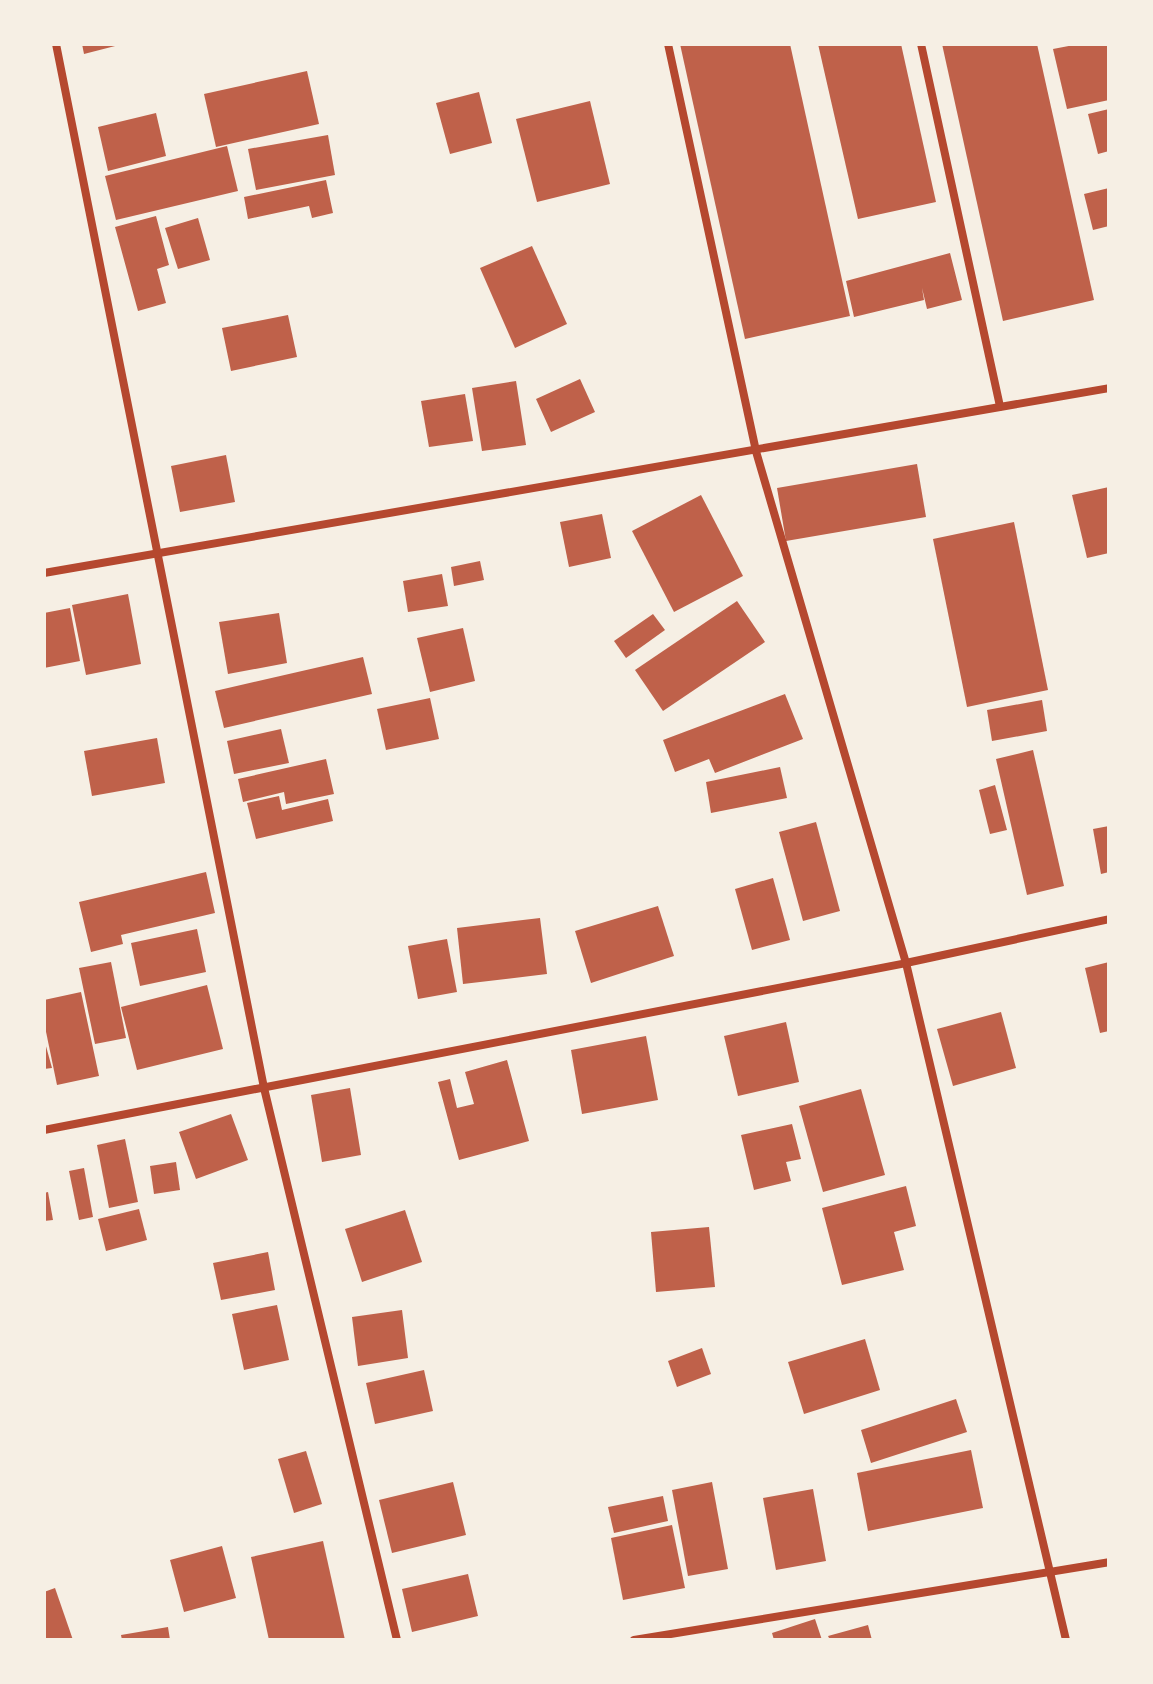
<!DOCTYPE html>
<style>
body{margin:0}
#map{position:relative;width:1153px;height:1684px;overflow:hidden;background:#f6efe4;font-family:"Work Sans",sans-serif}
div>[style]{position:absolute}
.building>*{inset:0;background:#bf614a}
.minor>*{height:8px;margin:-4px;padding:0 4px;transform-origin:4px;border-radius:4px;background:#b5482f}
span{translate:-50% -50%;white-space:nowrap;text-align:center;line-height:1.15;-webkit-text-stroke:7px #f6efe4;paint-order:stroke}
.frame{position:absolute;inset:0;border:46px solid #f6efe4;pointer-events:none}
</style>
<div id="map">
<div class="building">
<i style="clip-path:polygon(82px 44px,118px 44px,119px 45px,84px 54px)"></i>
<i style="clip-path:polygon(680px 44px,790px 44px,850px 316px,745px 339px)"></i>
<i style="clip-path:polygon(818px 44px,901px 44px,936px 202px,858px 219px)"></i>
<i style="clip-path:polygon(942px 44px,1037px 44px,1094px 300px,1003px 321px)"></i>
<i style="clip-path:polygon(1079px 44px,1109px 44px,1109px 100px,1067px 109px,1053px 49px)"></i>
<i style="clip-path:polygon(307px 71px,319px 124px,216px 147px,204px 94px)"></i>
<i style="clip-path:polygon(479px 92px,492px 143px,450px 154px,436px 103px)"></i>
<i style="clip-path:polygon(590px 101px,610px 184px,537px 202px,516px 119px)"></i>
<i style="clip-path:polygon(1109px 109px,1109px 151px,1098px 154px,1088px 114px)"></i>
<i style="clip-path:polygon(156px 113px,166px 156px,108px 171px,98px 127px)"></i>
<i style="clip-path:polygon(328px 135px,335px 175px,256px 190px,248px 149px)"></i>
<i style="clip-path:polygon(227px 146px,238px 191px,116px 220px,105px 176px)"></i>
<i style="clip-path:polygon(326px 180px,333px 213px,312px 218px,309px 206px,248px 219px,244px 197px)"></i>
<i style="clip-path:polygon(1109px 188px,1109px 226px,1093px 230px,1084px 194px)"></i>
<i style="clip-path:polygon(156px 216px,169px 265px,157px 269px,166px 303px,138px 311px,115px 227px)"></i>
<i style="clip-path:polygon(198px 218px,210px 260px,178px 269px,165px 228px)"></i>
<i style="clip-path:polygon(532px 246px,567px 324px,515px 348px,480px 268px)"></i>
<i style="clip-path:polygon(950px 253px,962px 300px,927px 309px,922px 288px,924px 300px,854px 317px,846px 281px)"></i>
<i style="clip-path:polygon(288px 315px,297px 357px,231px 371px,222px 328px)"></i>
<i style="clip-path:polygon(580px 379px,595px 412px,551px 432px,536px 399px)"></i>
<i style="clip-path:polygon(516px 381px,526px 445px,482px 451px,472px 388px)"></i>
<i style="clip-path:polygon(465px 394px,473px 441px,429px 447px,421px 401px)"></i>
<i style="clip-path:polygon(226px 455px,235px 502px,180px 512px,171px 466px)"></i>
<i style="clip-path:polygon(917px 464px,926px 517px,786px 541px,777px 488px)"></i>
<i style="clip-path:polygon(1109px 487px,1109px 553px,1087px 558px,1072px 495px)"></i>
<i style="clip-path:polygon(701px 495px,743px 576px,674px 612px,632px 531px)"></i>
<i style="clip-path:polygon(602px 514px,611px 558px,569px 567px,560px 522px)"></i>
<i style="clip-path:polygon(1014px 522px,1048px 690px,967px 707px,933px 539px)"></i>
<i style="clip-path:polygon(480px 561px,484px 580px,454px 586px,451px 567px)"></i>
<i style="clip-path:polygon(442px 574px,448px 606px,408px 612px,403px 581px)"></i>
<i style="clip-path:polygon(128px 594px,141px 664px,86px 675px,72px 605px)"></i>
<i style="clip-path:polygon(737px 601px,765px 642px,663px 711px,635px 670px)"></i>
<i style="clip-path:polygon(70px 608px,80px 661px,44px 668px,44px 613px)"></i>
<i style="clip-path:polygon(279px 613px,287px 663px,228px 674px,219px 622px)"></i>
<i style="clip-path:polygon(653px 614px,665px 630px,626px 658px,614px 641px)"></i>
<i style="clip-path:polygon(463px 628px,475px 681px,430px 692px,417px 638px)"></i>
<i style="clip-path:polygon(363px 657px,372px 694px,224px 728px,215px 691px)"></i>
<i style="clip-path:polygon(785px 694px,803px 739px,715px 773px,709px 759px,675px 772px,663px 740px)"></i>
<i style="clip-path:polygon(430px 698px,439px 739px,386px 750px,377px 709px)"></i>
<i style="clip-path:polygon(1042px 700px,1047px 731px,992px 741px,987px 710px)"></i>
<i style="clip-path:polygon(281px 729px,289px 763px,234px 774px,227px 741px)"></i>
<i style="clip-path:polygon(157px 738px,165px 783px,92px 796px,84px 751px)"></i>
<i style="clip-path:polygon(1033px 750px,1064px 886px,1027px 895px,996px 759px)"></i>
<i style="clip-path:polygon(326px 759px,334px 794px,286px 804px,284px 792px,243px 802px,238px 779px)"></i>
<i style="clip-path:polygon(780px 767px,787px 798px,711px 813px,706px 782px)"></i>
<i style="clip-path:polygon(995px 785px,1007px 830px,990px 834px,979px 790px)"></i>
<i style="clip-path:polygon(279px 796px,282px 810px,328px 799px,333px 821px,256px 839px,247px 803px)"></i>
<i style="clip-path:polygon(816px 822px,840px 911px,803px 921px,779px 832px)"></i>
<i style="clip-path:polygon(1109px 826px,1109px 872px,1101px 874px,1093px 829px)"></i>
<i style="clip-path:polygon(206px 872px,215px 913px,121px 935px,123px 944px,91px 952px,79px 902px)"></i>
<i style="clip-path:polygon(773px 878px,790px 940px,752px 950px,735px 889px)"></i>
<i style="clip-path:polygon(658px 906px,674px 956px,591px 983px,575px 931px)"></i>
<i style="clip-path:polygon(540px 918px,547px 974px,463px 984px,457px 928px)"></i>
<i style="clip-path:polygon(197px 929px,206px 972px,140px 986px,131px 943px)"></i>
<i style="clip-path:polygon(447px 939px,457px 992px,418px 999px,408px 946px)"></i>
<i style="clip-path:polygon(111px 962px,126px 1038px,95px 1044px,79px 968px)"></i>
<i style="clip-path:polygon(1109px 962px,1109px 1031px,1100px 1033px,1085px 968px)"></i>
<i style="clip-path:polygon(207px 985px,223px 1049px,137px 1070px,121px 1007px)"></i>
<i style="clip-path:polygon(81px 992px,99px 1076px,57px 1085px,44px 1022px,44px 1000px)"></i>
<i style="clip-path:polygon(1001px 1012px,1016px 1068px,953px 1086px,937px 1029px)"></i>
<i style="clip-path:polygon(786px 1022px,799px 1082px,738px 1096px,724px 1036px)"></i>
<i style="clip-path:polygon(646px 1036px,658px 1100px,582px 1114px,571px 1050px)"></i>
<i style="clip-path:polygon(44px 1039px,52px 1068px,44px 1069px)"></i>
<i style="clip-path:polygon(507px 1060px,529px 1141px,459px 1160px,438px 1082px,450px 1079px,457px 1108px,474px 1104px,465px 1072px)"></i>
<i style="clip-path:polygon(350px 1088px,361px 1155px,322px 1162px,311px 1095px)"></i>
<i style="clip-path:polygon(861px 1089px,885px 1175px,823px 1192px,799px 1106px)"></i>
<i style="clip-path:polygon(231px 1114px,248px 1160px,196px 1179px,179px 1132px)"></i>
<i style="clip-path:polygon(792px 1124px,801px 1159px,786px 1162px,791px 1181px,754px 1190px,741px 1135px)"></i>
<i style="clip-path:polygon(125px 1139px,138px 1202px,109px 1208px,97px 1145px)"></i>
<i style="clip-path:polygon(176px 1162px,180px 1190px,154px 1194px,150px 1166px)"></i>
<i style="clip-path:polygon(84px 1168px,93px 1217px,79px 1220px,69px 1171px)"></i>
<i style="clip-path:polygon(906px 1186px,916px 1226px,894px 1232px,904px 1270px,842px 1285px,822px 1208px)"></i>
<i style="clip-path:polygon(48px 1192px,53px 1220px,44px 1221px,44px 1193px)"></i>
<i style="clip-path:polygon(139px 1209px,147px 1240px,106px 1251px,98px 1219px)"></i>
<i style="clip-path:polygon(405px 1210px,422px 1262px,362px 1282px,345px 1229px)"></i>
<i style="clip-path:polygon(709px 1227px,715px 1287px,656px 1292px,651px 1232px)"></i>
<i style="clip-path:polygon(268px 1252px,275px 1290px,221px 1300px,213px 1263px)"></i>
<i style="clip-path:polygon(277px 1305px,289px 1360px,244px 1370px,232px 1314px)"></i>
<i style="clip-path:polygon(402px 1310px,408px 1358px,358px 1366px,352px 1317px)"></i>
<i style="clip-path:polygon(865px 1339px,880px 1390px,804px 1414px,788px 1362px)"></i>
<i style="clip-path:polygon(702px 1348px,711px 1374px,677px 1387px,668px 1361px)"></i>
<i style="clip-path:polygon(424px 1370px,433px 1411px,375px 1424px,366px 1383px)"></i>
<i style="clip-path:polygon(956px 1399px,967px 1432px,871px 1463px,861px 1430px)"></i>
<i style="clip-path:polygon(971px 1450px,983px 1508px,868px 1531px,857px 1473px)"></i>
<i style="clip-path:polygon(306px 1451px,322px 1504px,294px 1513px,278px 1459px)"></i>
<i style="clip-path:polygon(453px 1482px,466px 1535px,392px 1553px,379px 1500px)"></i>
<i style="clip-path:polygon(712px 1482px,728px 1569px,688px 1576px,672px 1490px)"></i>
<i style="clip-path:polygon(813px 1489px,826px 1561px,776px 1570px,763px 1498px)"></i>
<i style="clip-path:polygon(663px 1496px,668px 1521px,614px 1533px,608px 1507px)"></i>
<i style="clip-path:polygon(672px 1525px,685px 1588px,623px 1600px,611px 1538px)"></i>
<i style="clip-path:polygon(323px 1541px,345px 1640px,269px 1640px,251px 1557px)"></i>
<i style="clip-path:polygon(222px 1546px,236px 1598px,184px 1612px,170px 1560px)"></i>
<i style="clip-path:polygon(468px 1574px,478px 1616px,412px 1632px,402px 1589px)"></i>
<i style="clip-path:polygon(55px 1588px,73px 1640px,44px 1640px,44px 1592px)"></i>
<i style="clip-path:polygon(815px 1619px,822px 1640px,774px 1640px,772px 1633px)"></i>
<i style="clip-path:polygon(868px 1625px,872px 1640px,830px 1640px,828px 1636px)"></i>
<i style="clip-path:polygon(168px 1627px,170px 1640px,122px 1640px,121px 1635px)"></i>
</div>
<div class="minor">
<i style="left:56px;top:44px;width:1065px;rotate:78.73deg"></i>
<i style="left:264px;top:1088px;width:568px;rotate:76.45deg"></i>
<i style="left:668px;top:44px;width:413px;rotate:77.8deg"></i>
<i style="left:755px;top:448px;width:537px;rotate:73.66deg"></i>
<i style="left:906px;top:963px;width:696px;rotate:76.7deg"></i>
<i style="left:921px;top:44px;width:371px;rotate:77.7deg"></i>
<i style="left:44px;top:573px;width:1081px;rotate:-9.85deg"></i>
<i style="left:44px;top:1130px;width:878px;rotate:-10.96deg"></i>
<i style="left:906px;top:963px;width:208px;rotate:-12.2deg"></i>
<i style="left:634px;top:1640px;width:481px;rotate:-9.3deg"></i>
</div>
<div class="frame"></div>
</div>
